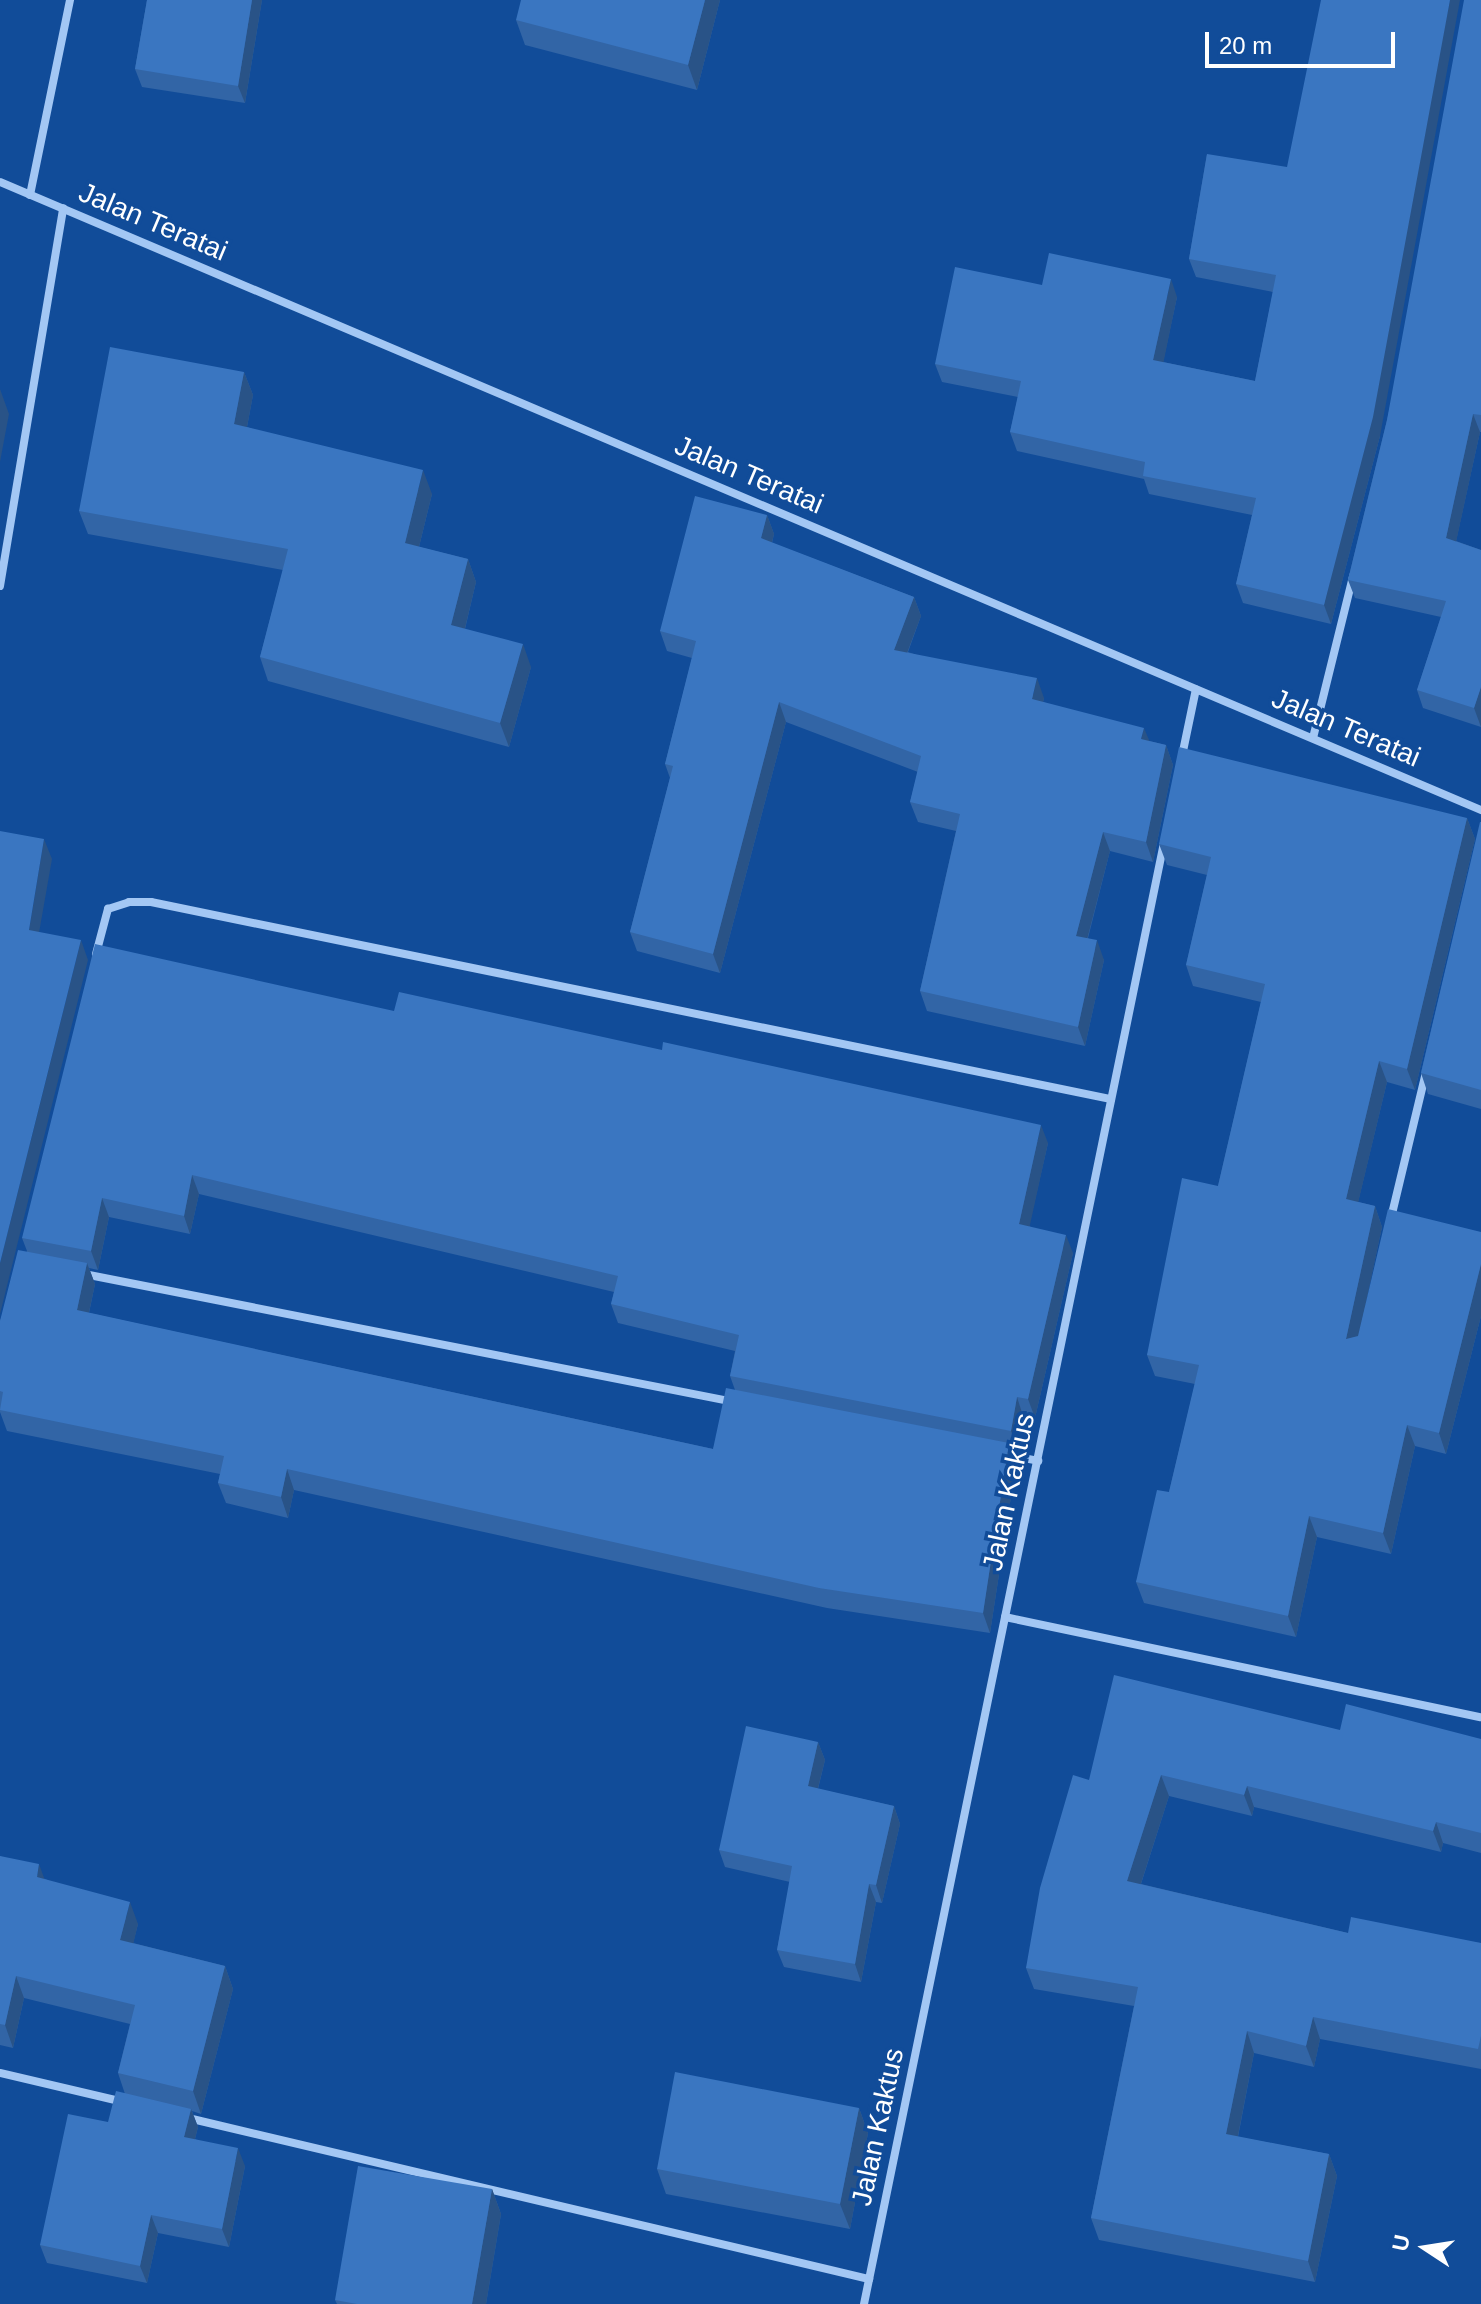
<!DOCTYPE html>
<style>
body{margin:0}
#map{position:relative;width:1481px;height:2304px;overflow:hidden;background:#114c99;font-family:Arial,sans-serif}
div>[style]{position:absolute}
.street>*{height:8px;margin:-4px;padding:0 4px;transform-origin:4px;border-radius:4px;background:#a3c7f4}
.wall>*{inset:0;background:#3265a6}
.shaded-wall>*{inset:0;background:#295387}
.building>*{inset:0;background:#3a76c1}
span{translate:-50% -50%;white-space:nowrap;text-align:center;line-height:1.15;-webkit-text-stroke:7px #114c99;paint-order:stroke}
.street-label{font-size:28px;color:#fff}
.north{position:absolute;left:1385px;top:2208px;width:80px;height:80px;-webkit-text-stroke:6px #114c99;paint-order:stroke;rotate:282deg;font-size:22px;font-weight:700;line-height:32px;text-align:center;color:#fff}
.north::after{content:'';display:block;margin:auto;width:28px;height:36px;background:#fff;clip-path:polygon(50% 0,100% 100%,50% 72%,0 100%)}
.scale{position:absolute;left:1205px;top:32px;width:190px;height:36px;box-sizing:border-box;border:4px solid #fff;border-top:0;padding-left:10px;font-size:24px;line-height:28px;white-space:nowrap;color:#fff;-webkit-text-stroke:6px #114c99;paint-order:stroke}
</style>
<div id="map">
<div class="street">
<i style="left:0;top:182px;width:1609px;rotate:22.98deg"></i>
<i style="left:30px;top:195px;width:199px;rotate:-78.4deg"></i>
<i style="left:0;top:586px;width:383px;rotate:-80.5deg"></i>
<i style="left:1313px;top:738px;width:167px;rotate:-76.1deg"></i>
<i style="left:1182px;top:756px;width:68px;rotate:-78.2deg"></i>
<i style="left:96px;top:954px;width:47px;rotate:-75.1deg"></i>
<i style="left:108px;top:909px;width:22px;rotate:-18deg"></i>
<i style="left:129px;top:902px;width:22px"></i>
<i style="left:151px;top:902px;width:980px;rotate:11.6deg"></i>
<i style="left:1391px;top:1218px;width:150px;rotate:-76.5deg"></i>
<i style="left:84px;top:1274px;width:662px;rotate:11.14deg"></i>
<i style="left:1003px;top:1454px;width:36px;rotate:11deg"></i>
<i style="left:1005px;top:1617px;width:486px;rotate:11.9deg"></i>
<i style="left:0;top:2073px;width:127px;rotate:13.2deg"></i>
<i style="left:188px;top:2118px;width:700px;rotate:13.3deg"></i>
<i style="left:864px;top:2304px;width:1491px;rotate:-78.4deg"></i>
</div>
<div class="wall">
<i style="clip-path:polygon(147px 0,262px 0,245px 103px,142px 87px,135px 69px)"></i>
<i style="clip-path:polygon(720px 0,697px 90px,525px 45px,516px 20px)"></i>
<i style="clip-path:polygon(1481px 0,1481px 432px,1480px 432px,1456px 541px,1481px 550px,1481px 727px,1423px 708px,1417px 690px,1441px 617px,1355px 598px,1348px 580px,1387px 420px)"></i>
<i style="clip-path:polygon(1207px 154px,1380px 436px,1331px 624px,1243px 603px,1236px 584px,1252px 515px,1149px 494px,1144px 479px,1017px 451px,1010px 432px,1018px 397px,942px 382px,935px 364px,1042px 285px,1177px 297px,1163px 362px,1255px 381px,1273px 292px,1196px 277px,1189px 259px)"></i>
<i style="clip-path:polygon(244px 372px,253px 395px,247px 427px,432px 494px,419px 547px,468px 559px,476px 582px,465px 629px,531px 667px,509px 747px,268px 681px,260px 657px,283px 570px,88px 534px,79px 511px)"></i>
<i style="clip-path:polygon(767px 515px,774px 534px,772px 543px,914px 597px,921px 616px,908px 652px,1044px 698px,1043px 702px,1149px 741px,1166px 745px,1173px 765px,1153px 862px,1110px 851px,1088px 938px,1104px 960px,1085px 1046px,927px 1011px,920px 991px,956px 831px,918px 822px,910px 802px,918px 772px,786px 722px,720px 973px,637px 951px,630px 932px,670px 778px,665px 764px,692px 658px,667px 651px,660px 631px)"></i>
<i style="clip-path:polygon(1467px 818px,1475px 839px,1415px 1090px,1387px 1082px,1358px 1202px,1375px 1206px,1382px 1227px,1365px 1306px,1481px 1232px,1481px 1316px,1446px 1454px,1415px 1446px,1391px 1554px,1317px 1537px,1296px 1637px,1144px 1603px,1136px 1582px,1169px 1492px,1195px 1384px,1155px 1376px,1147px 1355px,1218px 1186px,1261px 1002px,1193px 986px,1186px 965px,1207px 875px,1167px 865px,1159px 844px)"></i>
<i style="clip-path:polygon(1481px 822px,1481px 1109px,1428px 1094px,1421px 1073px)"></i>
<i style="clip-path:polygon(evenodd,394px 1011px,1048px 1143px,1029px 1226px,1073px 1253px,1035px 1418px,1023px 1416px,1018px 1450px,1010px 1448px,1016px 1464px,990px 1633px,827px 1608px,294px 1490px,288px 1518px,226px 1503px,218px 1483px,220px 1474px,7px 1431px,0 1412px,0 1321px,27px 1251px,22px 1238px,394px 1011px,199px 1194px,614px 1292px,611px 1304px,618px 1323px,735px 1351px,730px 1376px,735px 1390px,713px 1449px,89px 1313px,95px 1284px,89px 1268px,98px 1270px,109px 1217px,190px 1234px,199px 1194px)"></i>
<i style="clip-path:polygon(1340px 1730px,1481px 1739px,1481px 1853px,1443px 1843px,1441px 1852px,1254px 1807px,1252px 1816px,1169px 1796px,1141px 1884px,1348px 1933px,1481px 1943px,1481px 2069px,1320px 2039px,1314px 2067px,1254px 2053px,1238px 2137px,1329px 2154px,1337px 2176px,1315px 2282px,1099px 2240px,1091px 2218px,1134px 2006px,1034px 1989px,1026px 1968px,1089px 1780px)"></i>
<i style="clip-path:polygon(818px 1742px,825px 1760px,818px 1789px,894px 1806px,900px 1824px,882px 1903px,876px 1902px,861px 1982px,784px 1967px,777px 1950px,790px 1882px,725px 1867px,719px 1850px)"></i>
<i style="clip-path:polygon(0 1856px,45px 1879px,138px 1924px,133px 1943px,225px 1966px,233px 1989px,201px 2114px,192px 2111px,198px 2127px,195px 2139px,245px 2166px,229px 2247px,158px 2233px,147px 2283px,47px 2263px,40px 2245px,125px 2094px,118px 2073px,130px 2024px,24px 1998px,13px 2048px,0 2045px)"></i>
<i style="clip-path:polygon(859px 2108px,868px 2133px,850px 2229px,666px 2194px,657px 2169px)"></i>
<i style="clip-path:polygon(492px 2189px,501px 2214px,486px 2304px,337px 2304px,335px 2300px)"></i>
</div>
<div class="shaded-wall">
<i style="clip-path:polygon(252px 0,262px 0,245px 103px,238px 86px)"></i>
<i style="clip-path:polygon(705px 0,720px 0,697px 90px,688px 65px)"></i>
<i style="clip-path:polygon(1450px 0,1460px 0,1380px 436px,1331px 624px,1324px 605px)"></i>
<i style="clip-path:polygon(1171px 279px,1177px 297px,1160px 379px,1153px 360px)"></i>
<i style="clip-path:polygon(244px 372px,253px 395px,243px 448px,234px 424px)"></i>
<i style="clip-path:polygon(0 389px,9px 414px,0 462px)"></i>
<i style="clip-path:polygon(1473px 414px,1480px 432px,1453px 556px,1446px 538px)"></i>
<i style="clip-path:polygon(423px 470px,432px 494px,414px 567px,405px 543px)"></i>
<i style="clip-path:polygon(767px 515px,774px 534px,768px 558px,761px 538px)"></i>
<i style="clip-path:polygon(468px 559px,476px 582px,460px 649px,451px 625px)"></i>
<i style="clip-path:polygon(914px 597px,921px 616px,901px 669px,894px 650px)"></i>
<i style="clip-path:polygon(523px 644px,531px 667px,509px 747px,500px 723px)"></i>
<i style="clip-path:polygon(1037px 678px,1044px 698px,1040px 718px,1032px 699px)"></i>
<i style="clip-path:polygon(1481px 687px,1481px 727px,1474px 708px)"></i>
<i style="clip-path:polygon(779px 702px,786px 722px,720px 973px,713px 954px)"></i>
<i style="clip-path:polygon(1144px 728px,1152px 747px,1141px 739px)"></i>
<i style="clip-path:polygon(1166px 745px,1173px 765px,1153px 862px,1146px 842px)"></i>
<i style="clip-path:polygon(1467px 818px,1475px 839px,1415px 1090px,1407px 1069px)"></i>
<i style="clip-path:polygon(1103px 832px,1110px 851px,1083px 955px,1076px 936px)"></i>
<i style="clip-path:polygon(44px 839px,52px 859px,36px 950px,29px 930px)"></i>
<i style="clip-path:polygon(81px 940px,88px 960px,0 1314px,0 1263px)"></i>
<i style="clip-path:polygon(1097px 940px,1104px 960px,1085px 1046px,1078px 1027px)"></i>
<i style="clip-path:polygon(1379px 1061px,1387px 1082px,1354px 1220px,1346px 1199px)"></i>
<i style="clip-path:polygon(1041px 1125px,1048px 1143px,1026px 1243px,1019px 1224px)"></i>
<i style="clip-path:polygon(192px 1175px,199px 1194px,190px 1234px,184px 1216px)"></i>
<i style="clip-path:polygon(102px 1198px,109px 1217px,98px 1270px,91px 1251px)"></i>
<i style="clip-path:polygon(1375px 1206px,1382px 1227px,1354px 1359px,1346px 1339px)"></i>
<i style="clip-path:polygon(1066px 1235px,1073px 1253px,1035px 1418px,1028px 1399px)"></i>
<i style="clip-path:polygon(87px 1263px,95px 1284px,85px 1331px,77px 1310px)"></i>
<i style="clip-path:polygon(1481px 1264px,1481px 1316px,1446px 1454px,1439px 1433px)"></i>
<i style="clip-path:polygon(1017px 1397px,1023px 1416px,1018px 1450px,1011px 1431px)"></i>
<i style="clip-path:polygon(1407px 1425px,1415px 1446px,1391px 1554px,1383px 1533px)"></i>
<i style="clip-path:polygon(1009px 1443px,1016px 1464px,990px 1633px,983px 1613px)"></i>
<i style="clip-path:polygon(287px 1469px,294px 1490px,288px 1518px,281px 1497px)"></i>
<i style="clip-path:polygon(1309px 1516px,1317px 1537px,1296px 1637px,1288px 1616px)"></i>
<i style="clip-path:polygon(818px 1742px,825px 1760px,814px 1804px,808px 1786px)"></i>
<i style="clip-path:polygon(1161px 1775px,1169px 1796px,1135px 1902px,1127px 1881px)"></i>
<i style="clip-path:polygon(1247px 1786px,1254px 1807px,1252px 1816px,1244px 1795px)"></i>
<i style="clip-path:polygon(894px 1806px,900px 1824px,882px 1903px,876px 1885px)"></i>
<i style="clip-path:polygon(1436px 1822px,1443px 1843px,1441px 1852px,1433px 1831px)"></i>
<i style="clip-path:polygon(39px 1864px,47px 1886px,37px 1877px)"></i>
<i style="clip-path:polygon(869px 1884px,876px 1902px,861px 1982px,855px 1964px)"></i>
<i style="clip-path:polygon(130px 1902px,138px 1924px,129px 1962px,120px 1940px)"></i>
<i style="clip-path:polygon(225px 1966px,233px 1989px,201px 2114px,193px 2091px)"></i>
<i style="clip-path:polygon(16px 1976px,24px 1998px,13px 2048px,5px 2025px)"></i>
<i style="clip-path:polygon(1313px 2017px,1320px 2039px,1314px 2067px,1306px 2046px)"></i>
<i style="clip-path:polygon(1247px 2031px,1254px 2053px,1234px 2156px,1226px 2134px)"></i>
<i style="clip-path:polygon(859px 2108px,868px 2133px,850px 2229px,840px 2204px)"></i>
<i style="clip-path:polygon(191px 2109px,198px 2127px,191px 2155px,184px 2137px)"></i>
<i style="clip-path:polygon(238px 2148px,245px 2166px,229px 2247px,222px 2229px)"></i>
<i style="clip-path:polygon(1329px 2154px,1337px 2176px,1315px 2282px,1308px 2261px)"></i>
<i style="clip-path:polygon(492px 2189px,501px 2214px,486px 2304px,472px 2304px)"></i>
<i style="clip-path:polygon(151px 2215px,158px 2233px,147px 2283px,140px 2266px)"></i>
</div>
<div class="building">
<i style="clip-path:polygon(147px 0,252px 0,238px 86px,135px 69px)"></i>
<i style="clip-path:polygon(521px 0,705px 0,688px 65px,516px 20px)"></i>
<i style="clip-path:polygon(1321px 0,1450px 0,1373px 417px,1324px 605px,1236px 584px,1256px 498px,1143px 476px,1145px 462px,1010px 432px,1021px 381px,935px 364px,955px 267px,1042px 285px,1049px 253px,1171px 279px,1153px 360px,1255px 381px,1276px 275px,1189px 259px,1207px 154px,1287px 167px)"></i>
<i style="clip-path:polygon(1464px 0,1481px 0,1481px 415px,1473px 414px,1446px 538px,1481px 550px,1481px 687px,1474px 708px,1417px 690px,1446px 601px,1348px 580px,1387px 420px)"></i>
<i style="clip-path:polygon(110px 347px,244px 372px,234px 424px,423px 470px,405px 543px,468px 559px,451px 625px,523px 644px,500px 723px,260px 657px,288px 549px,79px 511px)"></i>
<i style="clip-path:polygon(695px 496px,767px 515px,761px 538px,914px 597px,894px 650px,1037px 678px,1032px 699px,1144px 728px,1141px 739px,1166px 745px,1146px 842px,1103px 832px,1076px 936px,1097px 940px,1078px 1027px,920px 991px,960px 814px,910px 802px,921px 756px,779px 702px,713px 954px,630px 932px,673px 766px,665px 764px,696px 641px,660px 631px)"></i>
<i style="clip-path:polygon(1179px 747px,1467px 818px,1407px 1069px,1379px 1061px,1346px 1199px,1375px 1206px,1346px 1339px,1358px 1336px,1388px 1209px,1481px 1232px,1481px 1264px,1439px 1433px,1407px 1425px,1383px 1533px,1309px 1516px,1288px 1616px,1136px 1582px,1157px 1490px,1169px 1492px,1199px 1365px,1147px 1355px,1182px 1178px,1218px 1186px,1265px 984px,1186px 965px,1211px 857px,1159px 844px)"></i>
<i style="clip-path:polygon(1480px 822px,1481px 822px,1481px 1090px,1421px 1073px)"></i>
<i style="clip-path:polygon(0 831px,44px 839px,29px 930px,81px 940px,0 1263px)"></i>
<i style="clip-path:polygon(95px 944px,394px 1011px,399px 992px,662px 1050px,663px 1042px,1041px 1125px,1019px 1224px,1066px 1235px,1028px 1399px,1017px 1397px,1011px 1431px,730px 1376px,739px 1335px,611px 1304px,618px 1276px,192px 1175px,184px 1216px,102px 1198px,91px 1251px,22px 1238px)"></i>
<i style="clip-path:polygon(18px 1250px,87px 1263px,77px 1310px,713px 1449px,726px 1388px,1009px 1443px,983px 1613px,819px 1588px,287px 1469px,281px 1497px,218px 1483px,224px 1456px,0 1410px,3px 1392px,0 1391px,0 1321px)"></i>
<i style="clip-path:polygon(1114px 1675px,1340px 1730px,1346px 1704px,1481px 1739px,1481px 1833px,1436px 1822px,1433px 1831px,1247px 1786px,1244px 1795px,1161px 1775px,1127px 1881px,1348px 1933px,1351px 1917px,1481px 1943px,1481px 2036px,1478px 2049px,1313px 2017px,1306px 2046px,1247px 2031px,1226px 2134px,1329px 2154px,1308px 2261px,1091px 2218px,1138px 1987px,1026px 1968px,1040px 1888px,1073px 1775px,1089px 1780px)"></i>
<i style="clip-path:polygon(746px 1726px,818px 1742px,808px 1786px,894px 1806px,876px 1885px,869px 1884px,855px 1964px,777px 1950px,792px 1866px,719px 1850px)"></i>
<i style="clip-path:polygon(0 1856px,39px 1864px,37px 1877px,130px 1902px,120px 1940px,225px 1966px,193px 2091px,118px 2073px,135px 2005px,16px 1976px,5px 2025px,0 2024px)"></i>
<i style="clip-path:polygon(675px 2072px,859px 2108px,840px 2204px,657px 2169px)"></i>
<i style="clip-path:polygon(116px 2091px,191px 2109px,184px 2137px,238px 2148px,222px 2229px,151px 2215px,140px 2266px,40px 2245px,68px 2114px,108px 2122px)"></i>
<i style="clip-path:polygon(358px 2166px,492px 2189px,472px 2304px,357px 2304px,335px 2300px)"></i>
</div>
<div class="street-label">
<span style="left:153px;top:222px;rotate:23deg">Jalan Teratai</span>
<span style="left:749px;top:475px;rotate:23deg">Jalan Teratai</span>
<span style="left:1346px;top:728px;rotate:23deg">Jalan Teratai</span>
<span style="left:1009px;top:1492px;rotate:-78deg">Jalan Kaktus</span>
<span style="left:878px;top:2127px;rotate:-78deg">Jalan Kaktus</span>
</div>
<div class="north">U</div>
<div class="scale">20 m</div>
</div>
